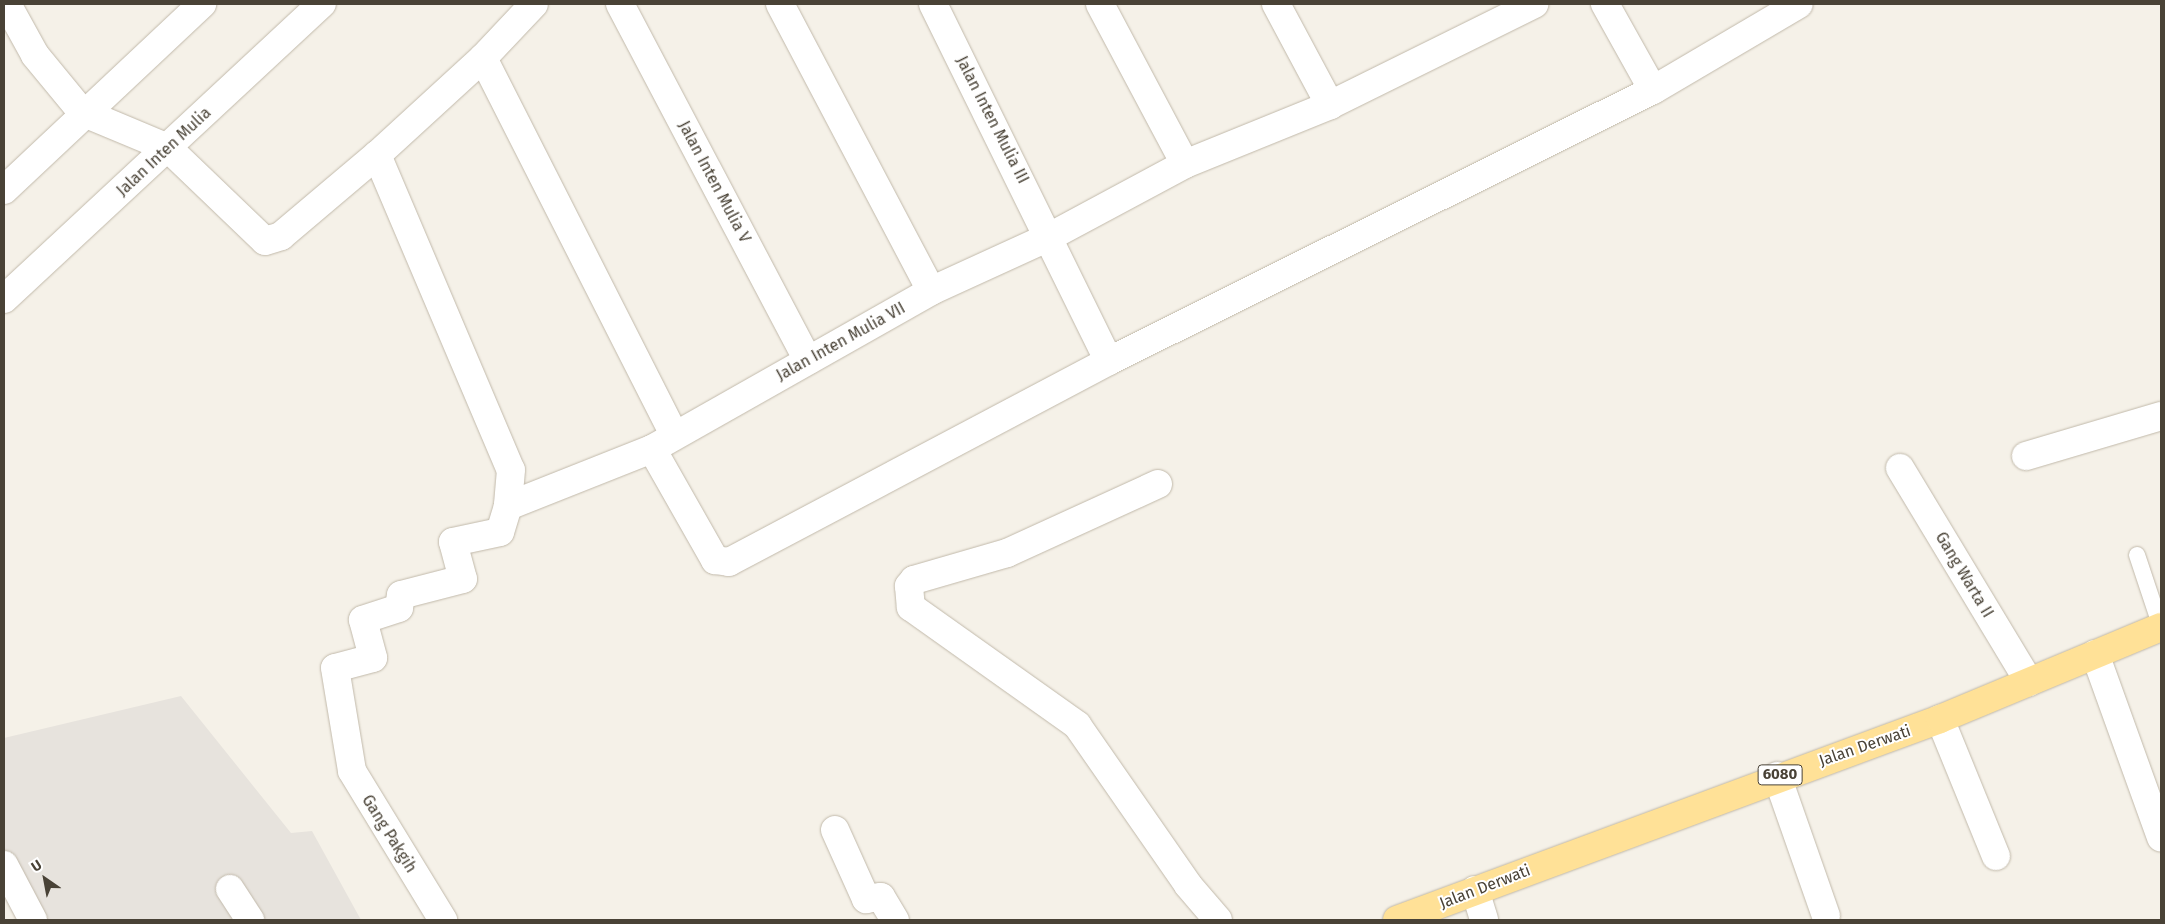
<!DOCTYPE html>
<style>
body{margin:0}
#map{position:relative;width:2165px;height:924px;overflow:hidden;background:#f5f1e8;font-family:"Fira Sans",sans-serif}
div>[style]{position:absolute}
.industrial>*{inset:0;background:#e7e3dd}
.roads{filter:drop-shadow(0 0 1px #c1b9aa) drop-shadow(0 0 1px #c1b9aa)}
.service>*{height:16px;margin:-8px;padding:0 8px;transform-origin:8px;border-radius:8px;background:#fff}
.minor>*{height:28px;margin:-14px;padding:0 14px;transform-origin:14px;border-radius:14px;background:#fff}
.primary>*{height:28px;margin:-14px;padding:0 14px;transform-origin:14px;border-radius:14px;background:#ffe197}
span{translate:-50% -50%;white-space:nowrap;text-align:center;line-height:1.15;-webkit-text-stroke:4px #fff;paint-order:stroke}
.shield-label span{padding:1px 4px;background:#fff;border:1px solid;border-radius:4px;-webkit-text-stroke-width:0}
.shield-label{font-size:15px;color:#494236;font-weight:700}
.street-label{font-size:16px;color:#494236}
.frame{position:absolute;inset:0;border:5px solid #494236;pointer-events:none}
.north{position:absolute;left:20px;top:854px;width:50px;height:50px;-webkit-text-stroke:4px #fff;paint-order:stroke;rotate:327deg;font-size:14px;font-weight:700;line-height:20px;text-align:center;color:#494236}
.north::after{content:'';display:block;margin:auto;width:18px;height:22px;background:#494236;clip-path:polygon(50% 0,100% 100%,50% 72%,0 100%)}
</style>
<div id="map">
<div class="industrial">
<i style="clip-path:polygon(181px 696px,291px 833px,312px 831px,361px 920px,26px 920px,4px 885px,4px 738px)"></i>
</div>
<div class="roads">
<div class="service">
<i style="left:2137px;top:555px;width:76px;rotate:71.6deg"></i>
</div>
<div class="minor">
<i style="left:7px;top:4px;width:58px;rotate:61.2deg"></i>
<i style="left:35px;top:55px;width:74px;rotate:50.5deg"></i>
<i style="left:82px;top:112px;width:93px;rotate:22.7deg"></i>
<i style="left:168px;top:148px;width:134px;rotate:43.8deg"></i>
<i style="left:265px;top:241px;width:17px;rotate:-17deg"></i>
<i style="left:281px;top:236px;width:126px;rotate:-40.2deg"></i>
<i style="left:377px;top:155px;width:144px;rotate:-42.5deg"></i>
<i style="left:483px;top:58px;width:74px;rotate:-46.6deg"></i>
<i style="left:620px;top:4px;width:403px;rotate:62.2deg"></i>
<i style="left:780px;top:4px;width:324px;rotate:62.2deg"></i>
<i style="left:933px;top:4px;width:398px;rotate:63.8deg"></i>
<i style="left:1276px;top:4px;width:115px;rotate:61.9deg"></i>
<i style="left:1605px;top:4px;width:98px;rotate:60.8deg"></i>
<i style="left:483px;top:58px;width:422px;rotate:63.1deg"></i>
<i style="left:377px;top:155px;width:342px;rotate:67deg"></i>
<i style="left:511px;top:470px;width:36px;rotate:95deg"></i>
<i style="left:508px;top:506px;width:27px;rotate:107deg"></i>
<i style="left:500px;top:532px;width:48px;rotate:168deg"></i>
<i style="left:453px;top:542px;width:38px;rotate:75deg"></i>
<i style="left:463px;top:579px;width:64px;rotate:165.5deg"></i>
<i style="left:401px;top:595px;width:13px;rotate:99deg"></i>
<i style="left:399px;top:608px;width:38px;rotate:162deg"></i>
<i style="left:363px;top:620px;width:39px;rotate:75deg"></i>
<i style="left:373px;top:658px;width:39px;rotate:165deg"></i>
<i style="left:335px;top:668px;width:104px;rotate:80.6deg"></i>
<i style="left:352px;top:771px;width:175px;rotate:58.6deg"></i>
<i style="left:1185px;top:164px;width:157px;rotate:-22.1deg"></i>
<i style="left:1330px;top:105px;width:228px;rotate:-26.3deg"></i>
<i style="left:4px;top:190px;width:272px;rotate:-43.2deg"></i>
<i style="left:4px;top:299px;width:434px;rotate:-42.9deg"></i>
<i style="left:652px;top:449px;width:128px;rotate:60.4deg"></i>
<i style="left:715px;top:560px;width:14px;rotate:8deg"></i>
<i style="left:729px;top:562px;width:430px;rotate:-27.9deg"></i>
<i style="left:1109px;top:361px;width:608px;rotate:-26.48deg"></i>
<i style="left:1653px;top:90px;width:169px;rotate:-30.5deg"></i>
<i style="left:2026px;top:456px;width:141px;rotate:-16.5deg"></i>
<i style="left:1900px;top:468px;width:250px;rotate:58.9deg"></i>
<i style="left:1158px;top:484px;width:166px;rotate:155.4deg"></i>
<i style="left:1007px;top:553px;width:97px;rotate:163.8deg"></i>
<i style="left:914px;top:580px;width:8px;rotate:130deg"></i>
<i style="left:909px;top:586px;width:21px;rotate:85deg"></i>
<i style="left:911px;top:607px;width:204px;rotate:35.4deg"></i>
<i style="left:1077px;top:725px;width:195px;rotate:55.2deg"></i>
<i style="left:1188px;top:885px;width:46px;rotate:49.4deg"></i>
<i style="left:508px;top:506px;width:155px;rotate:-21.6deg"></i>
<i style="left:652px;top:449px;width:321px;rotate:-29.5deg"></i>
<i style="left:931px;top:291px;width:132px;rotate:-24.6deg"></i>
<i style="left:1051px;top:236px;width:152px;rotate:-28.2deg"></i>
<i style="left:1185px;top:164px;width:181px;rotate:-118deg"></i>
<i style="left:2095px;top:654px;width:195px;rotate:70.2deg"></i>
<i style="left:1940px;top:719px;width:148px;rotate:67.8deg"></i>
<i style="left:1777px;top:776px;width:148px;rotate:70.7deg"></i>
<i style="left:835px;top:830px;width:76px;rotate:65.8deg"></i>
<i style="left:866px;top:899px;width:15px;rotate:-8deg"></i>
<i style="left:881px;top:897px;width:27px;rotate:59deg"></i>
<i style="left:4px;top:865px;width:62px;rotate:62.2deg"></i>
<i style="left:230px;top:889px;width:37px;rotate:57deg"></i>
<i style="left:1475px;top:890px;width:31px;rotate:73deg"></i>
</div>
<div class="primary">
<i style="left:1397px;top:920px;width:579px;rotate:-20.31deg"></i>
<i style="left:1940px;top:719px;width:239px;rotate:-22.6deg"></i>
</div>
</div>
<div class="shield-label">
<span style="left:1780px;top:775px">6080</span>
</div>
<div class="street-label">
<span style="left:992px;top:120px;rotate:63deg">Jalan Inten Mulia III</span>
<span style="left:164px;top:152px;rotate:-43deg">Jalan Inten Mulia</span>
<span style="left:714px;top:182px;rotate:62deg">Jalan Inten Mulia V</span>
<span style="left:841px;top:342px;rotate:-29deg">Jalan Inten Mulia VII</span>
<span style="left:1964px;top:575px;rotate:59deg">Gang Warta II</span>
<span style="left:1865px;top:746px;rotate:-19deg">Jalan Derwati</span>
<span style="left:389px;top:834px;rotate:58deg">Gang Pakgih</span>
<span style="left:1485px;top:887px;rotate:-21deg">Jalan Derwati</span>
</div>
<div class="frame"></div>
<div class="north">U</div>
</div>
